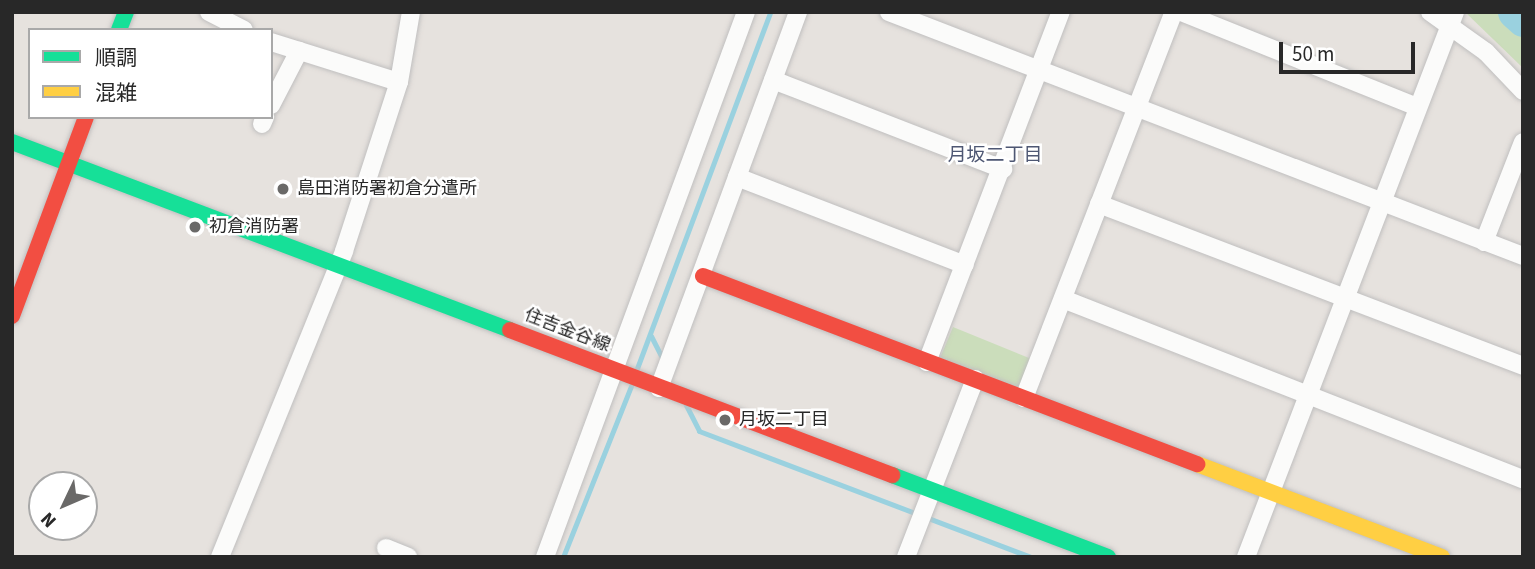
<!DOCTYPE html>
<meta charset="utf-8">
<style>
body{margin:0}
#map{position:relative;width:1535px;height:569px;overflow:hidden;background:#e6e2de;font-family:"Source Sans 3","Noto Sans JP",sans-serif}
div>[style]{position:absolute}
.green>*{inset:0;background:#cbddbb}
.stream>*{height:5px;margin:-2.5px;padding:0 2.5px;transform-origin:2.5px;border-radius:2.5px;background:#9ad1df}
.river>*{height:33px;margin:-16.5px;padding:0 16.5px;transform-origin:16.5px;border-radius:16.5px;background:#9ad1df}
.roads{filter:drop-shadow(0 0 2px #c0bfbf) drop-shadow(0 0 2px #c0bfbf)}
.street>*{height:18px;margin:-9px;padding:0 9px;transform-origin:9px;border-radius:9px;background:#fbfbfa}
.fast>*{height:16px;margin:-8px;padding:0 8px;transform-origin:8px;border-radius:8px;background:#16e098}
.slow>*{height:16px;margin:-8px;padding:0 8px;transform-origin:8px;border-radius:8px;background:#ffcf43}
.jam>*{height:16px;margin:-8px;padding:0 8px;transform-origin:8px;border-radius:8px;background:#f24e42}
.dots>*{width:19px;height:19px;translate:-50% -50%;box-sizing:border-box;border:4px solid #fff;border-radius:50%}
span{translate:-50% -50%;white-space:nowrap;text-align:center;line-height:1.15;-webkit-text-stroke:5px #fff;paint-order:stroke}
.poi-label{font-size:18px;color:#282828}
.left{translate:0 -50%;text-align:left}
.street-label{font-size:18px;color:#282828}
.neighbourhood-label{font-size:19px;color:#4e5773}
.frame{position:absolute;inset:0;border:14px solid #282828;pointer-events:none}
.legend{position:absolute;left:28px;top:28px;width:245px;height:91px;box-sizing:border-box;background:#fff;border:2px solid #a9a9a9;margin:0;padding:9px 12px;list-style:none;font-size:21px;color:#282828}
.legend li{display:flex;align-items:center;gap:14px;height:35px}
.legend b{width:35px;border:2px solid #a9a9a9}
.north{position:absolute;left:28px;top:471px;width:70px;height:70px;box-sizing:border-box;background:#fff;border:2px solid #a9a9a9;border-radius:50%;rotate:226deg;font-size:19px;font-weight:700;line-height:28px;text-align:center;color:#282828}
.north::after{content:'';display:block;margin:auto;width:24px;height:32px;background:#6a6968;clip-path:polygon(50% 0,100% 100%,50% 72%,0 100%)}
.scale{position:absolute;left:1279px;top:42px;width:136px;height:32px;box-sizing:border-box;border:4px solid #282828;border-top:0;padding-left:9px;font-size:21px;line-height:24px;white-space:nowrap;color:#282828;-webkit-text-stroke:5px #fff;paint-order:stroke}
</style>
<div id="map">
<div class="green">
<i style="clip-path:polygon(1465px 12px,1523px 12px,1523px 68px)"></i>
<i style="clip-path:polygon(953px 327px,1034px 360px,1021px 392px,940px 358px)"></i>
</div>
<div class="stream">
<i style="left:651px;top:336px;width:29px;rotate:63deg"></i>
<i style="left:636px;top:371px;width:383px;rotate:-69.5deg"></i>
<i style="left:686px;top:405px;width:29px;rotate:63deg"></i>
<i style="left:699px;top:431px;width:354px;rotate:20.8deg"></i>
<i style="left:563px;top:557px;width:186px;rotate:-68.3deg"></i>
</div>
<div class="river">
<i style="left:1514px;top:12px;width:12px;rotate:42deg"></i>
</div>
<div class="roads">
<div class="street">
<i style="left:209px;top:12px;width:39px;rotate:27deg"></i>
<i style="left:889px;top:12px;width:679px;rotate:21.05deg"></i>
<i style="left:1181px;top:12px;width:254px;rotate:21.9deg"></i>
<i style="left:1430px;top:12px;width:69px;rotate:35.5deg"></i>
<i style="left:1486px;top:52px;width:54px;rotate:46.5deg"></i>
<i style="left:271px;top:42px;width:134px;rotate:17.4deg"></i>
<i style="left:773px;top:80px;width:247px;rotate:21.2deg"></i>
<i style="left:271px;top:105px;width:61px;rotate:-62.6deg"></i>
<i style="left:262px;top:124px;width:8px;rotate:-67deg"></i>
<i style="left:737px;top:177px;width:244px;rotate:21.1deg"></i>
<i style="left:1099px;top:204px;width:454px;rotate:20.9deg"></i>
<i style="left:1484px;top:242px;width:107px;rotate:-68.7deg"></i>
<i style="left:1063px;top:299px;width:494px;rotate:21.4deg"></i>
<i style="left:927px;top:362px;width:375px;rotate:-69.1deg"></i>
<i style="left:659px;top:388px;width:401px;rotate:-69.7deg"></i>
<i style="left:1024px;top:398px;width:414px;rotate:-68.8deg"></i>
<i style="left:386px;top:548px;width:24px;rotate:22deg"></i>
<i style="left:220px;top:557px;width:330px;rotate:-67.9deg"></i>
<i style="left:344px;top:251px;width:178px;rotate:-72deg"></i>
<i style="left:399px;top:82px;width:71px;rotate:-80.3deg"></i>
<i style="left:545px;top:557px;width:581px;rotate:-69.76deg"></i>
<i style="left:906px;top:557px;width:191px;rotate:-68.8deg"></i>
<i style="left:1246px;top:557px;width:584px;rotate:-69.02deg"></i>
</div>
<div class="fast">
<i style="left:119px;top:30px;width:19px;rotate:-69deg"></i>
<i style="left:12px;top:142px;width:532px;rotate:20.68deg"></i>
<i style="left:892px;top:475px;width:231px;rotate:20.8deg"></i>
</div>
<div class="slow">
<i style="left:1197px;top:464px;width:262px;rotate:20.8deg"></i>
</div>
<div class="jam">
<i style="left:703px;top:276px;width:529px;rotate:20.84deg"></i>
<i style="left:12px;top:316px;width:212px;rotate:-69.6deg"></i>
<i style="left:510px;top:330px;width:409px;rotate:20.8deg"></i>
</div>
</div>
<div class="dots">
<i style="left:283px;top:189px;background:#6a6968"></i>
<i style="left:195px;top:227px;background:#6a6968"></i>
<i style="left:725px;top:420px;background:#6a6968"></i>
</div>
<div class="poi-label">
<span class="left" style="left:297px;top:189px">島田消防署初倉分遣所</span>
<span class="left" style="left:209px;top:227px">初倉消防署</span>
<span class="left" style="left:739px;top:420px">月坂二丁目</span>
</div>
<div class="street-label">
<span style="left:567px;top:331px;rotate:21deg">住吉金谷線</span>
</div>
<div class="neighbourhood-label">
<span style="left:995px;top:156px">月坂二丁目</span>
</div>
<div class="frame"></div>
<ul class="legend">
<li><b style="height:9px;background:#16e098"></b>順調</li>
<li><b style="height:9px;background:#ffcf43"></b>混雑</li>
</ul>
<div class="north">N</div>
<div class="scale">50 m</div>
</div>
